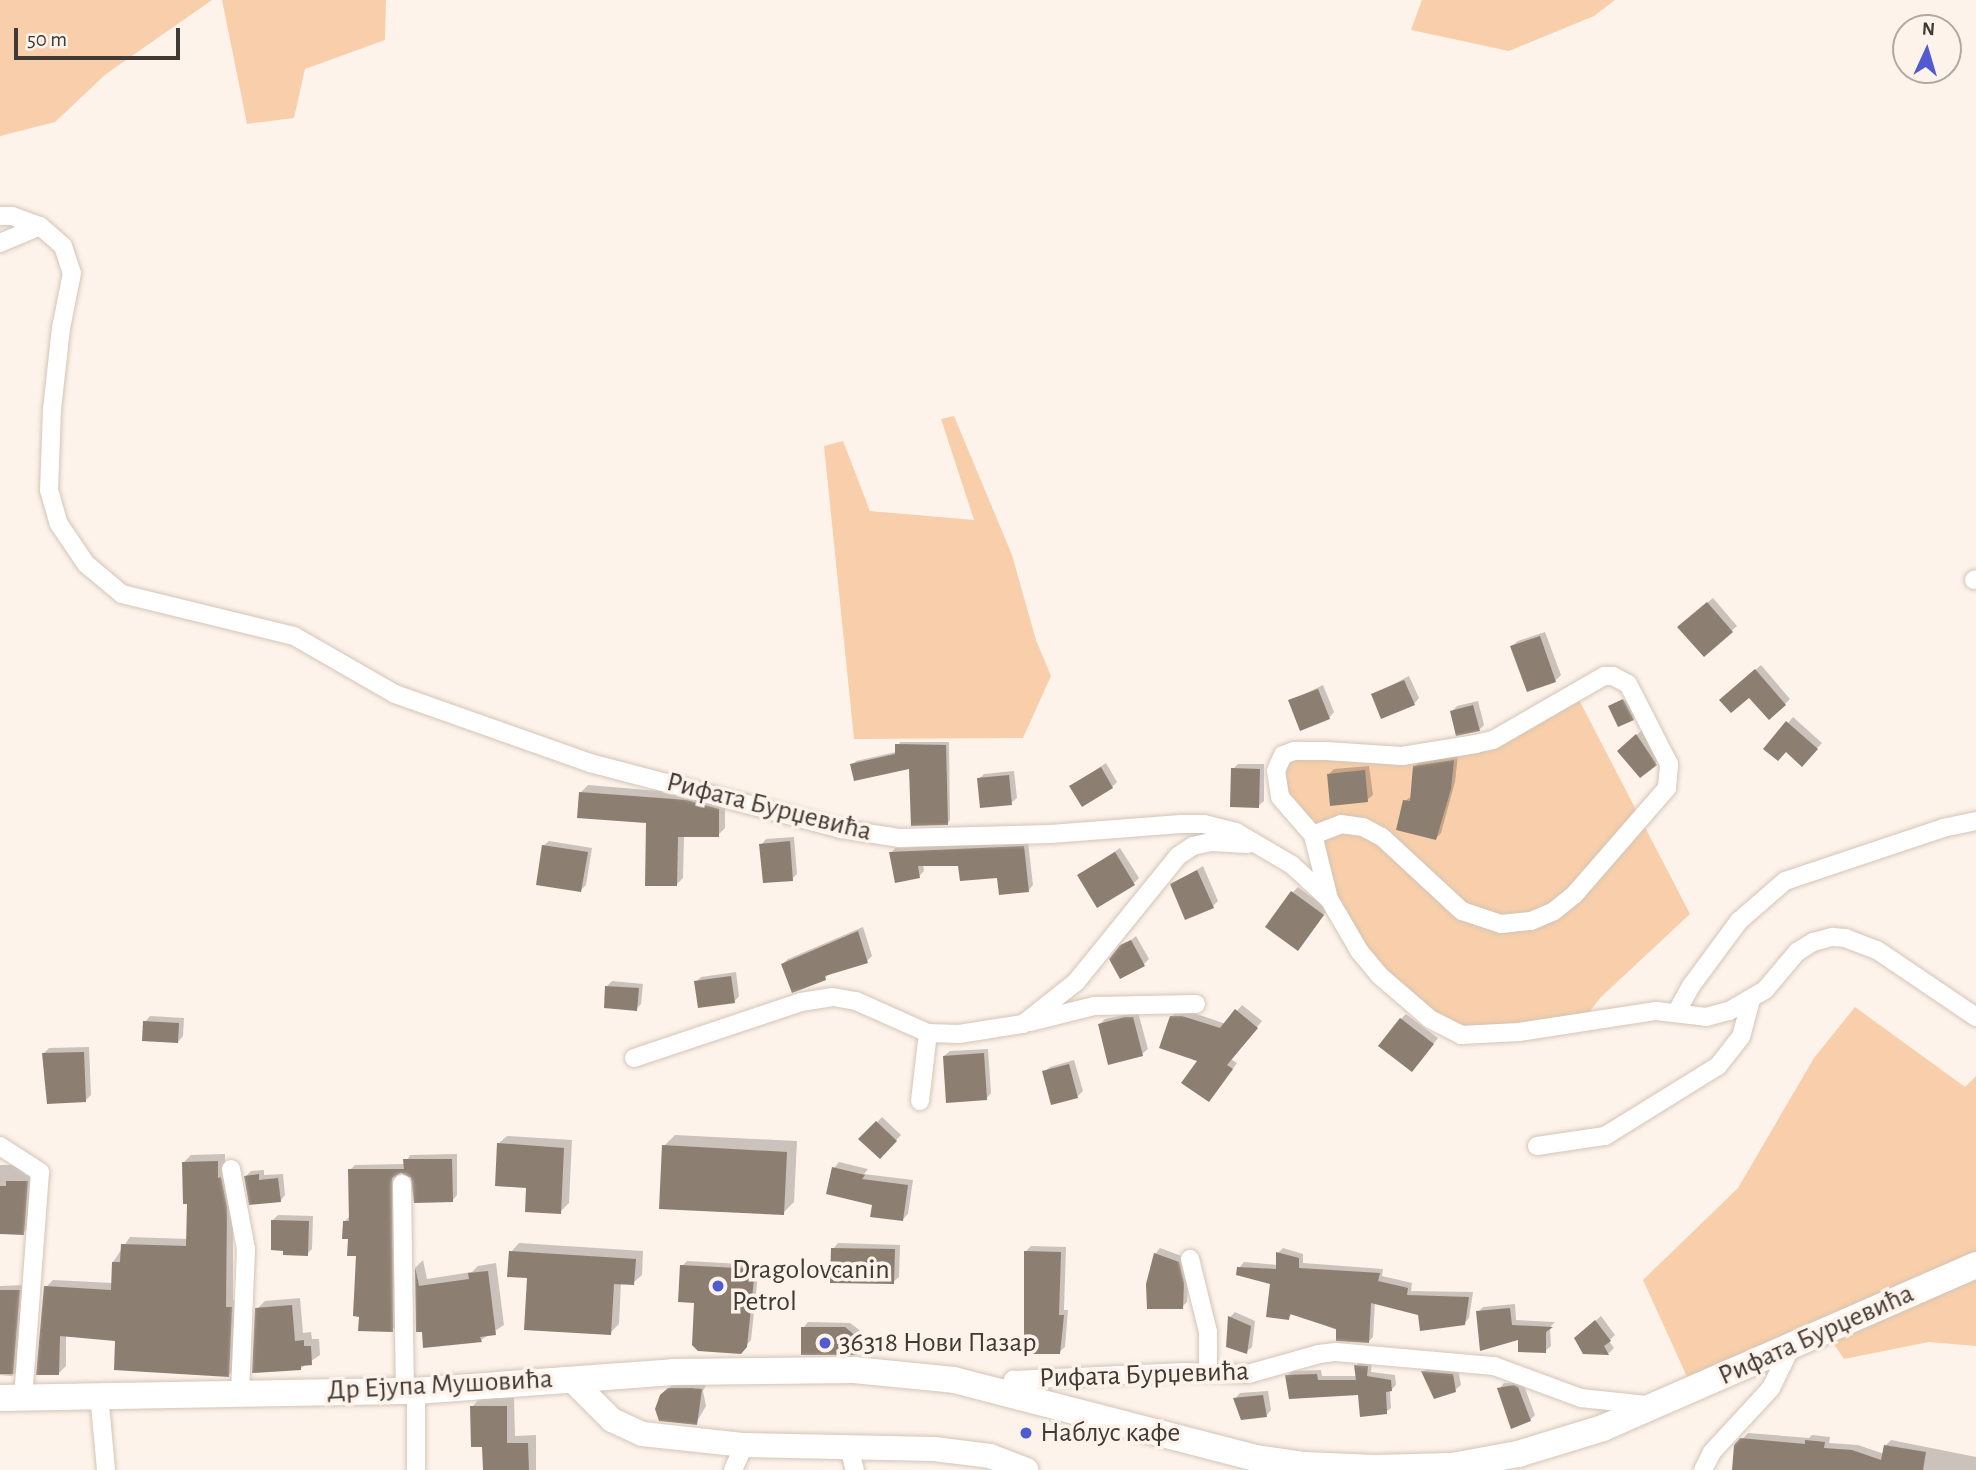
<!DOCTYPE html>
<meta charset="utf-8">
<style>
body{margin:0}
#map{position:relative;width:1976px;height:1470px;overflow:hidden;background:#fdf3ea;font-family:"Alegreya Sans",sans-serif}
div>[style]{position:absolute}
.green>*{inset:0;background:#f8cfaa}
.shadow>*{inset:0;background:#0003}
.building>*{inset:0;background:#8c7e71}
.roads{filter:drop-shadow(0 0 2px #d4c4b6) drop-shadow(0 0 2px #d4c4b6)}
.street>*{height:18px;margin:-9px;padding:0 9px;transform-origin:9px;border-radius:9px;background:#fff}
.secondary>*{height:24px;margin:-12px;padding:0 12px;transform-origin:12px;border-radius:12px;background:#fff}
.primary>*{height:26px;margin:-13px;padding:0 13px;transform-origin:13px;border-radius:13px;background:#fff}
.dots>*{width:19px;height:19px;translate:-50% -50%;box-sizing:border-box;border:4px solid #fdf3ea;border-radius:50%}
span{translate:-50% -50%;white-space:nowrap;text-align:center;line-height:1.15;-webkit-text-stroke:7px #fdf3ea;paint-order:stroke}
.street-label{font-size:28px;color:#403934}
.poi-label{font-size:28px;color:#403934}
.left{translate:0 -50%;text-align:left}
.north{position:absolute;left:1892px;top:14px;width:70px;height:70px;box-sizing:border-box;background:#fdf3ea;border:2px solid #b1a9a1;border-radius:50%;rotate:4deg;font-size:19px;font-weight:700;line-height:28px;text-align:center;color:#403934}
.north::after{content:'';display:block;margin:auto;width:24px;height:32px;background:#505bd1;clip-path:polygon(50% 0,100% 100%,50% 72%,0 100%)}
.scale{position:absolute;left:14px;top:28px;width:166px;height:32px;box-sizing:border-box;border:4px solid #403934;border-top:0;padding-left:9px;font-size:21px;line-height:24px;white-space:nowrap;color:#403934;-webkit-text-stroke:5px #fdf3ea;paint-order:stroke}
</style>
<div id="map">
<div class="green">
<i style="clip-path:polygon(0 0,212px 0,106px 74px,55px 122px,0 136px)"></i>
<i style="clip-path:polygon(222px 0,386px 0,385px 40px,305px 69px,294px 118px,247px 124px)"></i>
<i style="clip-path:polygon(1422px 0,1615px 0,1594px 16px,1509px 51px,1411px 30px)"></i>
<i style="clip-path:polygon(954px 416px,1012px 555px,1036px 640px,1051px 676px,1023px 738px,854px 739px,824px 446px,843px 441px,870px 511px,974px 520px,941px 419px)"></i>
<i style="clip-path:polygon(1576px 694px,1690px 914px,1600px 998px,1580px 1024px,1474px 1036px,1412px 1005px,1329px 899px,1313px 835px,1280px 797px,1283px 755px,1476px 744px)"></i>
<i style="clip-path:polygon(1855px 1007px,1965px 1087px,1976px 1076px,1976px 1346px,1929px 1342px,1844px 1359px,1824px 1330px,1693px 1390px,1643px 1280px,1738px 1188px,1814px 1058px)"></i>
</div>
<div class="shadow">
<i style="clip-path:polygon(1713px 598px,1737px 626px,1704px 655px,1685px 622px)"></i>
<i style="clip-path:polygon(1545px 632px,1561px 675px,1555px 681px,1512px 646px,1518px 641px)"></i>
<i style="clip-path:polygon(1761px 665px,1790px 699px,1785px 704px,1749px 695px,1727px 695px)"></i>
<i style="clip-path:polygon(1409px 676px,1419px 698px,1414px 704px,1373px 695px)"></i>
<i style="clip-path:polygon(1323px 685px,1334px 712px,1329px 718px,1290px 701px)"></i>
<i style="clip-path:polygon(1630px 698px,1638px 713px,1633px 719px,1610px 707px)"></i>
<i style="clip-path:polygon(1478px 701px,1484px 725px,1479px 730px,1452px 711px,1457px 706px)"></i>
<i style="clip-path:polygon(1793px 717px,1822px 743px,1807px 759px,1788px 723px)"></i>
<i style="clip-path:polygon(1642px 730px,1661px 758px,1655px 763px,1619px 751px)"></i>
<i style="clip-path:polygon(900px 742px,949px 742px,950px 820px,947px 824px,911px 767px,852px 765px,856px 761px,896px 752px)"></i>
<i style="clip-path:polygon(1458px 755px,1455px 782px,1441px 833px,1436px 838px,1405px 801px,1412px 796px,1415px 766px,1420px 761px)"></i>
<i style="clip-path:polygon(1106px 763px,1117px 782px,1112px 787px,1071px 786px)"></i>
<i style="clip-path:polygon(1238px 764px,1264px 764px,1264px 801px,1258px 806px,1233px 769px)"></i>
<i style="clip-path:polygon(1369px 766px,1373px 795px,1367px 800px,1329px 774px,1334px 769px)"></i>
<i style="clip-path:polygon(1014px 771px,1017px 798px,1011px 803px,979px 779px,984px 774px)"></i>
<i style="clip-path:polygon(588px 785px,695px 794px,725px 802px,725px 828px,718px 835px,684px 836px,683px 878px,676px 885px,648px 822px,581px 792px)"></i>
<i style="clip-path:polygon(794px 837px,797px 874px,792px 879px,761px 845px,766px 839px)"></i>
<i style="clip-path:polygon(549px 841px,592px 848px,586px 885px,581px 890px,543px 846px)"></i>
<i style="clip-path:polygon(1028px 842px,1033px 885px,1029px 890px,999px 876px,960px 864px,923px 864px,924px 871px,919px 876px,891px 853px,895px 848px)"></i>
<i style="clip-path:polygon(1120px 848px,1139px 878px,1134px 883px,1079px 875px)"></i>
<i style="clip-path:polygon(1203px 866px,1218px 901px,1213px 906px,1172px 885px)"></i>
<i style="clip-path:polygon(1298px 887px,1328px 909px,1303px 943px,1293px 892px)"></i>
<i style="clip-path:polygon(863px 927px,872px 956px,867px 961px,830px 973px,825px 978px,783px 964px,788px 959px)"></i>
<i style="clip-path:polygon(1136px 936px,1149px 959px,1144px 964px,1122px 947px)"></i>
<i style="clip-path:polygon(736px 972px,739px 996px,734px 1002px,696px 982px,701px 977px)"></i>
<i style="clip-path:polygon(612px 981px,643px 984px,641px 1004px,636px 1009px,607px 986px)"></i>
<i style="clip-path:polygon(1242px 1005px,1262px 1021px,1231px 1059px,1237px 1063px,1214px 1095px,1199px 1060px,1171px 1017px,1177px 1011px,1188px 1011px,1226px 1024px)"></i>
<i style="clip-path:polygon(1138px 1012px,1148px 1049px,1142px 1054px,1100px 1024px,1105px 1019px)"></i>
<i style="clip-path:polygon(1406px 1014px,1438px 1038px,1417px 1065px,1401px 1019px)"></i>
<i style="clip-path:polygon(150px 1016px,184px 1018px,183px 1036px,178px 1042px,145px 1022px)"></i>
<i style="clip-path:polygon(89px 1047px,91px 1095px,85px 1101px,45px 1083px,43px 1054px,49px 1048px)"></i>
<i style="clip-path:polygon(988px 1049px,991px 1093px,986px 1099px,944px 1056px,950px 1051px)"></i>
<i style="clip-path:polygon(1074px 1060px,1083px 1091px,1077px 1097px,1044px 1072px,1050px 1067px)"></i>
<i style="clip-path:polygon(882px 1117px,901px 1135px,880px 1157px,861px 1139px)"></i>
<i style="clip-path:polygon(675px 1135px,797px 1141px,794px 1202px,783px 1213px,664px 1146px)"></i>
<i style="clip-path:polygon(507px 1136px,572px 1140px,569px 1203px,560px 1212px,498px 1144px)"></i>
<i style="clip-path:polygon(225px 1154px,225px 1171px,233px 1198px,233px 1300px,239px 1300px,236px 1367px,229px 1375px,117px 1339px,66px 1334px,66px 1366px,58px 1374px,46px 1287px,53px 1280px,113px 1283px,113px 1262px,130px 1237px,188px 1239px,189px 1202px,184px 1162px,191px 1155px)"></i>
<i style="clip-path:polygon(457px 1154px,457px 1195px,452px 1201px,401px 1171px,396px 1174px,397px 1325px,392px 1330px,344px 1222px,350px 1216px,350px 1170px,355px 1165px,405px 1164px,410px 1155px)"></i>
<i style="clip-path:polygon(839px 1162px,868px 1169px,864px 1174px,913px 1180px,908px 1214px,903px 1219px,874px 1204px,834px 1168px)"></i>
<i style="clip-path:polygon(0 1165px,24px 1165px,25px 1175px,34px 1175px,30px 1226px,23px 1233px,0 1233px)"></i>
<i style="clip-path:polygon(264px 1170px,264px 1175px,283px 1174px,285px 1195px,280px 1201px,246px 1176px,251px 1171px)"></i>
<i style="clip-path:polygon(278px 1215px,313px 1216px,312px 1249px,307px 1254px,285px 1249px,273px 1220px)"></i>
<i style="clip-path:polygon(519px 1243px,643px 1251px,642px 1275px,633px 1283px,621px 1282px,619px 1324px,610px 1333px,529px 1276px,511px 1252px)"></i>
<i style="clip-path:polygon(838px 1243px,900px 1245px,899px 1277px,893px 1282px,833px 1249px)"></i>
<i style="clip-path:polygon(1031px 1246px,1066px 1247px,1064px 1310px,1068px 1310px,1065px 1347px,1059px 1352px,1026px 1251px)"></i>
<i style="clip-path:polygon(1160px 1248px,1184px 1257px,1189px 1277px,1187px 1302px,1182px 1307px,1155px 1254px)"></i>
<i style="clip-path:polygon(1283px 1248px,1303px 1254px,1303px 1263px,1383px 1269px,1382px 1276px,1412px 1283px,1411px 1291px,1473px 1292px,1469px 1318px,1464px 1324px,1375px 1302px,1373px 1337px,1368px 1342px,1293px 1313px,1288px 1318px,1272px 1283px,1239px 1268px,1244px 1262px,1278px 1265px,1278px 1253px)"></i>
<i style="clip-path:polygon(423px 1260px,427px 1279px,472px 1272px,478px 1266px,496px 1263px,504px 1325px,481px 1340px,417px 1331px,416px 1267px)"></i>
<i style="clip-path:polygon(687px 1261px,759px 1265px,751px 1340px,740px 1352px,696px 1301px,682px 1266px)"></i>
<i style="clip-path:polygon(25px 1285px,18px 1371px,12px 1376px,0 1375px,0 1286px)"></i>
<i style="clip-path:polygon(300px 1298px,303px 1333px,311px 1332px,312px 1339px,319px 1339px,320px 1355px,301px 1368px,257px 1309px,265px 1301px)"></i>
<i style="clip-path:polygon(1515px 1304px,1516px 1320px,1555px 1322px,1550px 1327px,1551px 1346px,1545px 1351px,1478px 1312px,1483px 1307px)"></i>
<i style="clip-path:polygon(1235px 1312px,1255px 1321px,1252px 1347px,1246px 1352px,1230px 1317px)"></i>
<i style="clip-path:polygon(1601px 1316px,1615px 1335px,1609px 1341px,1614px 1348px,1609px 1353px,1584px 1352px,1576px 1338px)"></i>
<i style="clip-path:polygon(808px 1322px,850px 1323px,862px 1332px,862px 1347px,857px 1353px,803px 1328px)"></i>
<i style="clip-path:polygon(1361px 1361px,1372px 1362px,1371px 1372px,1395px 1375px,1396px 1385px,1390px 1391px,1391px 1408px,1386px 1412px,1359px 1393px,1287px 1376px,1292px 1371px,1321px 1370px,1322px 1376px,1357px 1376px,1356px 1366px)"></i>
<i style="clip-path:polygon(1428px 1367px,1458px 1369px,1461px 1385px,1455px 1390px,1423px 1372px)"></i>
<i style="clip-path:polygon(1504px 1383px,1523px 1383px,1535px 1415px,1530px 1420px,1499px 1389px)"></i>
<i style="clip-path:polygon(672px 1385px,706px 1385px,703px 1391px,706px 1406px,696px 1423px,666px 1391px)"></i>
<i style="clip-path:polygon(1268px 1391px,1271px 1410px,1266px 1416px,1235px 1399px,1240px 1393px)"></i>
<i style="clip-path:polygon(480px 1398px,514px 1398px,515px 1436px,536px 1435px,536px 1470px,485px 1470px,484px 1445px,472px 1407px)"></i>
<i style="clip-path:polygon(1748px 1433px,1809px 1438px,1812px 1435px,1830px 1437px,1829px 1443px,1858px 1445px,1884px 1454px,1885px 1446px,1891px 1440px,1976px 1457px,1976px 1470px,1734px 1470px,1736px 1446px)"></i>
</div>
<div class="building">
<i style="clip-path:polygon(1707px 602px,1733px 632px,1704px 657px,1677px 627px)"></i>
<i style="clip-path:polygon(1540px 636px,1556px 682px,1527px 692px,1510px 646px)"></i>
<i style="clip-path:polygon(1755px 669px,1786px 705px,1769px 720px,1749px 698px,1731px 713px,1719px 700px)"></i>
<i style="clip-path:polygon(1404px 680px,1415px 705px,1381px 719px,1371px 694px)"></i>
<i style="clip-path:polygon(1318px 689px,1330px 719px,1300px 731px,1288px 700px)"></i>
<i style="clip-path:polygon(1623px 699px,1634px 720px,1618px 727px,1608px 706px)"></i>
<i style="clip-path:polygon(1473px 705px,1480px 731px,1456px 736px,1450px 711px)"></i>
<i style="clip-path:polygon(1786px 721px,1818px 749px,1802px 767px,1786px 752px,1778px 761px,1763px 749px)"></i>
<i style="clip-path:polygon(1636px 734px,1657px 765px,1640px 778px,1617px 751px)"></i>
<i style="clip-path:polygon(895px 744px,946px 745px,948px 825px,911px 826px,909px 769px,854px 781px,850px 764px,895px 754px)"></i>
<i style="clip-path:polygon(1454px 760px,1451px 789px,1436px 840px,1396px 830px,1403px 800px,1410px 801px,1413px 766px)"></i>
<i style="clip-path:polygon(1101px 767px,1113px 788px,1082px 807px,1069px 786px)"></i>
<i style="clip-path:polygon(1231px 768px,1260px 769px,1259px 808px,1230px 807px)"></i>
<i style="clip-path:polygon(1365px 770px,1368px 802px,1330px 806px,1327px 774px)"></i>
<i style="clip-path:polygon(1009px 775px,1012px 805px,980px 808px,977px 778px)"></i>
<i style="clip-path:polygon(579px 792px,687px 800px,719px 809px,719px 837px,678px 837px,677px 886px,645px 886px,646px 823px,577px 818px)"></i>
<i style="clip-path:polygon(790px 841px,793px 881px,763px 883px,759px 844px)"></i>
<i style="clip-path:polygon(542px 845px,588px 852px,581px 892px,536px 885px)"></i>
<i style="clip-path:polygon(1024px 846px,1029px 892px,999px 895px,997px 878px,960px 881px,958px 866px,918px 866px,920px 878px,895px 883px,889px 852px)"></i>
<i style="clip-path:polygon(1115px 852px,1135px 885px,1097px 908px,1077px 875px)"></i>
<i style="clip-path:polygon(1197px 870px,1214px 908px,1185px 920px,1170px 884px)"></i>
<i style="clip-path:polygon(1291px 891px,1324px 915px,1298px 951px,1265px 927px)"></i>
<i style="clip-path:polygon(858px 931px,868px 963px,825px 976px,826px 980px,792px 993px,781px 964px)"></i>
<i style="clip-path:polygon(1131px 940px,1145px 966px,1120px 979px,1109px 959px,1120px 945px)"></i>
<i style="clip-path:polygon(731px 976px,735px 1003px,698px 1008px,694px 981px)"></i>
<i style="clip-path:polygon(605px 986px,639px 988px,637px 1011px,604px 1008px)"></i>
<i style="clip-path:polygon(1235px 1009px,1258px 1028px,1227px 1065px,1233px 1069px,1209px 1102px,1181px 1083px,1197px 1061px,1159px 1048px,1170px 1016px,1182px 1016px,1220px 1028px)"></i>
<i style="clip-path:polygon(1125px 1017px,1133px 1017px,1143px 1056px,1108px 1065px,1098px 1024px)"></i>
<i style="clip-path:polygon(1400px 1018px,1434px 1044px,1412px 1072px,1378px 1046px)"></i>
<i style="clip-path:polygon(143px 1021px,179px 1023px,178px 1043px,142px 1041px)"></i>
<i style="clip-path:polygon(84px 1052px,86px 1102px,47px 1104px,42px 1053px)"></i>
<i style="clip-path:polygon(984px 1053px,987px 1100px,946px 1103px,943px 1056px)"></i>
<i style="clip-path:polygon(1069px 1064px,1078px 1098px,1051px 1105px,1042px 1071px)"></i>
<i style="clip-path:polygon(876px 1121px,897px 1141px,880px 1159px,858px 1139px)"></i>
<i style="clip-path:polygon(497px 1143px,564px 1148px,561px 1214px,525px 1212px,526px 1188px,495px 1186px)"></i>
<i style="clip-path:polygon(662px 1145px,787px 1152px,784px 1215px,659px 1209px)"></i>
<i style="clip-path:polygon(403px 1159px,452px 1159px,453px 1202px,414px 1203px,411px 1178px,401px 1173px,392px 1178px,393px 1332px,358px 1331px,359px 1317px,353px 1316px,356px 1256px,347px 1256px,348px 1239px,342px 1239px,343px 1221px,349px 1221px,348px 1169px,404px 1169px)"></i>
<i style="clip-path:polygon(218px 1161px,218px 1178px,221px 1177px,227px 1207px,226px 1307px,232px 1307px,232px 1310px,229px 1377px,114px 1370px,115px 1341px,60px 1336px,59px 1375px,36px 1375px,44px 1286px,111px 1290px,112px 1262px,120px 1262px,121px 1244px,186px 1246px,187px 1204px,183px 1204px,182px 1162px)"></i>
<i style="clip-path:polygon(832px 1167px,865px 1175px,862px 1179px,908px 1185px,903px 1221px,870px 1217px,872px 1205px,826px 1194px)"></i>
<i style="clip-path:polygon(259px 1174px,259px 1180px,278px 1178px,281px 1202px,249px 1205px,244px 1176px)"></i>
<i style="clip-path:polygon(6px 1181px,28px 1181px,24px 1235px,0 1234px,0 1186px,6px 1186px)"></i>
<i style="clip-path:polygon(271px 1220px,309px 1221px,308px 1256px,283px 1255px,283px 1251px,271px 1250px)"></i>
<i style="clip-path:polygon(831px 1248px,895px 1249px,894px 1284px,830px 1283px)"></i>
<i style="clip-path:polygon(509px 1251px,636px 1259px,634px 1285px,614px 1284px,611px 1335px,524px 1330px,527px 1278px,507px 1277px)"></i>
<i style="clip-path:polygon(1024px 1251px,1061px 1252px,1059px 1315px,1064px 1315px,1060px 1354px,1024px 1354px)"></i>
<i style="clip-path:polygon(1276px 1252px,1299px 1258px,1299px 1268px,1380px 1273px,1378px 1281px,1408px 1288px,1407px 1295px,1469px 1297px,1465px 1325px,1420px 1331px,1418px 1315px,1371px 1303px,1369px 1343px,1336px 1341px,1336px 1329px,1290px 1314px,1289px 1320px,1266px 1317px,1270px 1284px,1236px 1275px,1237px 1267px,1276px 1269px)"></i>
<i style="clip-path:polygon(1154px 1253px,1179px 1262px,1184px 1283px,1183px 1309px,1147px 1309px,1146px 1284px)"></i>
<i style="clip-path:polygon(680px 1265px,755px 1269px,747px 1347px,741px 1354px,698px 1351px,692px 1345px,694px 1303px,678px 1302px)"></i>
<i style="clip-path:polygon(415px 1266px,419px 1286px,469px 1279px,468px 1273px,488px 1271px,496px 1335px,480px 1337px,482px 1342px,423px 1348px,422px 1332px,416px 1332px)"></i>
<i style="clip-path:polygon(0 1290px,20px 1290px,13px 1374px,0 1374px)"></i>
<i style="clip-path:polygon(292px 1305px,295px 1341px,304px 1340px,304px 1346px,311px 1346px,312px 1365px,301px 1366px,301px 1370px,252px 1373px,255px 1308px)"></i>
<i style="clip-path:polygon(1510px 1308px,1512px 1325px,1553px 1327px,1546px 1332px,1546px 1353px,1518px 1352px,1518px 1340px,1480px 1351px,1476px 1311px)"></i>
<i style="clip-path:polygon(1228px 1316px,1251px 1326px,1247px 1354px,1226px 1347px)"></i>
<i style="clip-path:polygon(1595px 1320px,1611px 1341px,1604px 1346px,1609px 1355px,1583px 1354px,1574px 1338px)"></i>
<i style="clip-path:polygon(801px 1327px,845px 1327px,858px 1338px,857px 1355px,801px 1355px)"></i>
<i style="clip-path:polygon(1354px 1365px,1368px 1366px,1367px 1376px,1391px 1380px,1392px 1391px,1386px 1392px,1387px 1414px,1360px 1417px,1358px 1395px,1289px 1399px,1285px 1375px,1317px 1374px,1318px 1380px,1356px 1380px)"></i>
<i style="clip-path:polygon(1421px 1371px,1453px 1374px,1456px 1392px,1434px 1399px)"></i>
<i style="clip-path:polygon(1514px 1385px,1518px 1387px,1531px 1421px,1511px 1429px,1497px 1388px)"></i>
<i style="clip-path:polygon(691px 1388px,702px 1389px,697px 1425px,659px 1421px,655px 1409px,660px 1395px,668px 1388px)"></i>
<i style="clip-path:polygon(1263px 1395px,1267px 1417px,1241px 1420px,1233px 1398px)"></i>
<i style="clip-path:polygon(470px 1406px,507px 1406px,507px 1443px,528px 1443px,529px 1470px,483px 1470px,482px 1447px,471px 1447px)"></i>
<i style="clip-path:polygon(1740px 1438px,1805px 1444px,1805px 1440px,1825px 1442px,1824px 1448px,1852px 1450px,1881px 1460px,1884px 1445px,1926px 1452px,1923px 1470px,1732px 1470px,1734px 1445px)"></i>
</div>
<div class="roads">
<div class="street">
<i style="left:0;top:216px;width:12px"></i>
<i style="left:12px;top:216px;width:30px;rotate:20deg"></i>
<i style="left:40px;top:226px;width:30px;rotate:41deg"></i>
<i style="left:63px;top:246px;width:28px;rotate:72deg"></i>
<i style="left:72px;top:273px;width:56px;rotate:101.3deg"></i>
<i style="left:61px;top:328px;width:81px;rotate:96.3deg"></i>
<i style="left:52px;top:409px;width:81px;rotate:92.1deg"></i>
<i style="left:49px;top:490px;width:35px;rotate:74deg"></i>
<i style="left:59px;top:524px;width:48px;rotate:56deg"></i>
<i style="left:86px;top:564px;width:47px;rotate:39.8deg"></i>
<i style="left:122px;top:594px;width:177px;rotate:13.7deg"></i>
<i style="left:294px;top:636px;width:116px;rotate:29.9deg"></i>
<i style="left:395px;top:694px;width:207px;rotate:19.5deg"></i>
<i style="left:590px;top:763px;width:260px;rotate:14.7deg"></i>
<i style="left:841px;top:829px;width:60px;rotate:8.7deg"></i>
<i style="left:900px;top:838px;width:151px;rotate:-1.5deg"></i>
<i style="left:1051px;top:834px;width:130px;rotate:-4.4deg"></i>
<i style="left:1181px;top:824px;width:23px"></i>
<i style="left:1204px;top:824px;width:33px;rotate:14deg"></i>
<i style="left:1236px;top:832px;width:65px;rotate:30.5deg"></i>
<i style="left:1292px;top:865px;width:50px;rotate:42.6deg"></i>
<i style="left:1329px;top:899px;width:61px;rotate:59.7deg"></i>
<i style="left:1360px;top:952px;width:30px;rotate:50deg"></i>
<i style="left:1379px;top:975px;width:67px;rotate:40.8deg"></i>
<i style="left:1430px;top:1019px;width:35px;rotate:27deg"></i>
<i style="left:1461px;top:1035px;width:58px;rotate:-3deg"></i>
<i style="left:1519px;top:1032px;width:139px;rotate:-8.7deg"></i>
<i style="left:1656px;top:1011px;width:50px;rotate:6.8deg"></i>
<i style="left:1706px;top:1017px;width:24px;rotate:-15deg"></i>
<i style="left:1729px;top:1011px;width:42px;rotate:-30.3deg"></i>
<i style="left:1765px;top:990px;width:50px;rotate:-49.9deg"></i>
<i style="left:1797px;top:952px;width:19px;rotate:-32deg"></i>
<i style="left:1813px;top:942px;width:20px;rotate:-15deg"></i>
<i style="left:1832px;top:937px;width:13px;rotate:4deg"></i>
<i style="left:1845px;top:938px;width:34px;rotate:21deg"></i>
<i style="left:1877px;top:950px;width:120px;rotate:34.1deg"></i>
<i style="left:0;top:243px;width:43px;rotate:-23deg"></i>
<i style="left:1974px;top:580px;width:2px;rotate:-27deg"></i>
<i style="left:1313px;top:835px;width:30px;rotate:-21deg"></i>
<i style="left:1341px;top:824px;width:22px;rotate:8deg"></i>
<i style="left:1363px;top:827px;width:21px;rotate:28deg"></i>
<i style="left:1382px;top:837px;width:109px;rotate:42.8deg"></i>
<i style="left:1462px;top:911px;width:41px;rotate:18.4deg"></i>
<i style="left:1501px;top:924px;width:30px;rotate:-6deg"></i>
<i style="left:1531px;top:921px;width:25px;rotate:-23deg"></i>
<i style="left:1554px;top:911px;width:26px;rotate:-39deg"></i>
<i style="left:1574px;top:895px;width:142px;rotate:-49deg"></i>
<i style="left:1667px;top:788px;width:24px;rotate:-85deg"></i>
<i style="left:1669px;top:764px;width:90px;rotate:-117.1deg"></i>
<i style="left:1628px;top:684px;width:17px;rotate:-152deg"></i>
<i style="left:1613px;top:676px;width:9px;rotate:180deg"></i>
<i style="left:1604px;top:676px;width:128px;rotate:150deg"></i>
<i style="left:1493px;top:740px;width:17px;rotate:167deg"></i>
<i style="left:1476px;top:744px;width:75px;rotate:170.8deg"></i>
<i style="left:1402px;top:756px;width:76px;rotate:-176.2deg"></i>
<i style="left:1326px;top:751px;width:32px;rotate:180deg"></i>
<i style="left:1294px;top:751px;width:12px;rotate:160deg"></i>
<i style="left:1283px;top:755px;width:17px;rotate:114deg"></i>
<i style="left:1276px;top:771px;width:26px;rotate:81deg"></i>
<i style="left:1280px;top:797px;width:50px;rotate:49deg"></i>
<i style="left:1313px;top:835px;width:66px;rotate:76deg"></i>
<i style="left:1676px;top:1013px;width:31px;rotate:-61deg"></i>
<i style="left:1691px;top:986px;width:81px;rotate:-53.6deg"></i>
<i style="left:1739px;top:921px;width:61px;rotate:-41deg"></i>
<i style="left:1785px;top:881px;width:167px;rotate:-18.5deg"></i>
<i style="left:1943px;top:828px;width:34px;rotate:-12deg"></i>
<i style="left:1030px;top:1022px;width:66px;rotate:-14deg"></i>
<i style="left:1094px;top:1006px;width:102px;rotate:-1.1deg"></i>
<i style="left:634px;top:1058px;width:176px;rotate:-18.5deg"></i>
<i style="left:801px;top:1002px;width:32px;rotate:-9deg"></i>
<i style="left:833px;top:997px;width:23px;rotate:10deg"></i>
<i style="left:856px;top:1001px;width:79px;rotate:24deg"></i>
<i style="left:928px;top:1033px;width:31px;rotate:2deg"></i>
<i style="left:959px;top:1034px;width:65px;rotate:-8.9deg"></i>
<i style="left:1023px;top:1024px;width:68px;rotate:-38.4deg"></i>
<i style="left:1076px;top:982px;width:162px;rotate:-51deg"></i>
<i style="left:1178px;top:856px;width:18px;rotate:-34deg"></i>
<i style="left:1193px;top:846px;width:18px;rotate:-13deg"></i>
<i style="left:1211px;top:842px;width:37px;rotate:3deg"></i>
<i style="left:920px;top:1101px;width:68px;rotate:-83.3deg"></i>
<i style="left:0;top:1146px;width:48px;rotate:33deg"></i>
<i style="left:40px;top:1172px;width:225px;rotate:94.3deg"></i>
<i style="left:1537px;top:1146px;width:69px;rotate:-8.4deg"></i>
<i style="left:1605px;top:1136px;width:133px;rotate:-31.8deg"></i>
<i style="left:1718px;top:1066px;width:37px;rotate:-52deg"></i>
<i style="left:1741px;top:1037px;width:38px;rotate:-75deg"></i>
<i style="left:231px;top:1169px;width:81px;rotate:79.4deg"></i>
<i style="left:246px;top:1249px;width:144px;rotate:92.4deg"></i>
<i style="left:402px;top:1184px;width:207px;rotate:89.2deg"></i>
<i style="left:1190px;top:1259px;width:75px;rotate:76.1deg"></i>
<i style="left:1208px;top:1332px;width:40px;rotate:90deg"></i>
<i style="left:416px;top:1391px;width:79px;rotate:90deg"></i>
<i style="left:1009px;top:1393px;width:14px;rotate:-73deg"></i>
<i style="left:1013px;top:1380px;width:172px;rotate:-2.7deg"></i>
<i style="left:1185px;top:1372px;width:63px;rotate:1.8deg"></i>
<i style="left:1248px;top:1374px;width:74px;rotate:-15.7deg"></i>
<i style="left:1319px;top:1354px;width:17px;rotate:-7deg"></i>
<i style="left:1336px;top:1352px;width:159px;rotate:5.1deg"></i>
<i style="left:1494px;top:1366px;width:93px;rotate:20.2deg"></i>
<i style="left:1581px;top:1398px;width:66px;rotate:6.1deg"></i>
<i style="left:99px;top:1394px;width:76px;rotate:84.7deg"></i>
<i style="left:849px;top:1448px;width:23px;rotate:75deg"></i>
<i style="left:733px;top:1470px;width:27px;rotate:-66deg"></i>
<i style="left:1703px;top:1470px;width:20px;rotate:-63deg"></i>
<i style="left:1712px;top:1452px;width:87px;rotate:-47.3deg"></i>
<i style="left:1771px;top:1388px;width:50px;rotate:-63.9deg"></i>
</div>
<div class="secondary">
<i style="left:571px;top:1379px;width:58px;rotate:45deg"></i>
<i style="left:612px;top:1420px;width:33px;rotate:25deg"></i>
<i style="left:642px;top:1434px;width:103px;rotate:6.2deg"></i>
<i style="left:744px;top:1445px;width:190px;rotate:1.2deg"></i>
<i style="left:934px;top:1449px;width:56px;rotate:7.1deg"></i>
<i style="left:990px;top:1456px;width:39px;rotate:21deg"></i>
</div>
<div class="primary">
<i style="left:0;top:1398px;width:416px;rotate:-1deg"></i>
<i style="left:416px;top:1391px;width:258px;rotate:-4.2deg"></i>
<i style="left:673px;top:1372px;width:181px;rotate:-0.6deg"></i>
<i style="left:854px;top:1370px;width:100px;rotate:5.7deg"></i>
<i style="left:954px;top:1380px;width:312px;rotate:14.5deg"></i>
<i style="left:1256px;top:1458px;width:49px;rotate:8.3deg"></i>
<i style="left:1304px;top:1465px;width:71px;rotate:2.4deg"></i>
<i style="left:1375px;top:1468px;width:77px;rotate:-1.5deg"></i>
<i style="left:1452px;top:1466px;width:67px;rotate:-10.3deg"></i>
<i style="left:1518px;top:1454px;width:89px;rotate:-17deg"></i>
<i style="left:1603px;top:1428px;width:407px;rotate:-23.6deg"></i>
</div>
</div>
<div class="dots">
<i style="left:718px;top:1286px;background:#505bd1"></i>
<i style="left:825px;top:1343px;background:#505bd1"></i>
<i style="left:1026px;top:1433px;background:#505bd1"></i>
</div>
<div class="street-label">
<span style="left:769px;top:807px;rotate:14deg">Рифата Бурџевића</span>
<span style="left:1816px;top:1335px;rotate:-24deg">Рифата Бурџевића</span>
<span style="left:1144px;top:1375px;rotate:-2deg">Рифата Бурџевића</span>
<span style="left:440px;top:1385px;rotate:-3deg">Др Ејупа Мушовића</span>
</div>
<div class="poi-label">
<span class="left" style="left:732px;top:1286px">Dragolovcanin<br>Petrol</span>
<span class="left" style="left:839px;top:1343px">36318 Нови Пазар</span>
<span class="left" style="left:1040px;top:1433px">Наблус кафе</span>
</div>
<div class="north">N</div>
<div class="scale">50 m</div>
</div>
